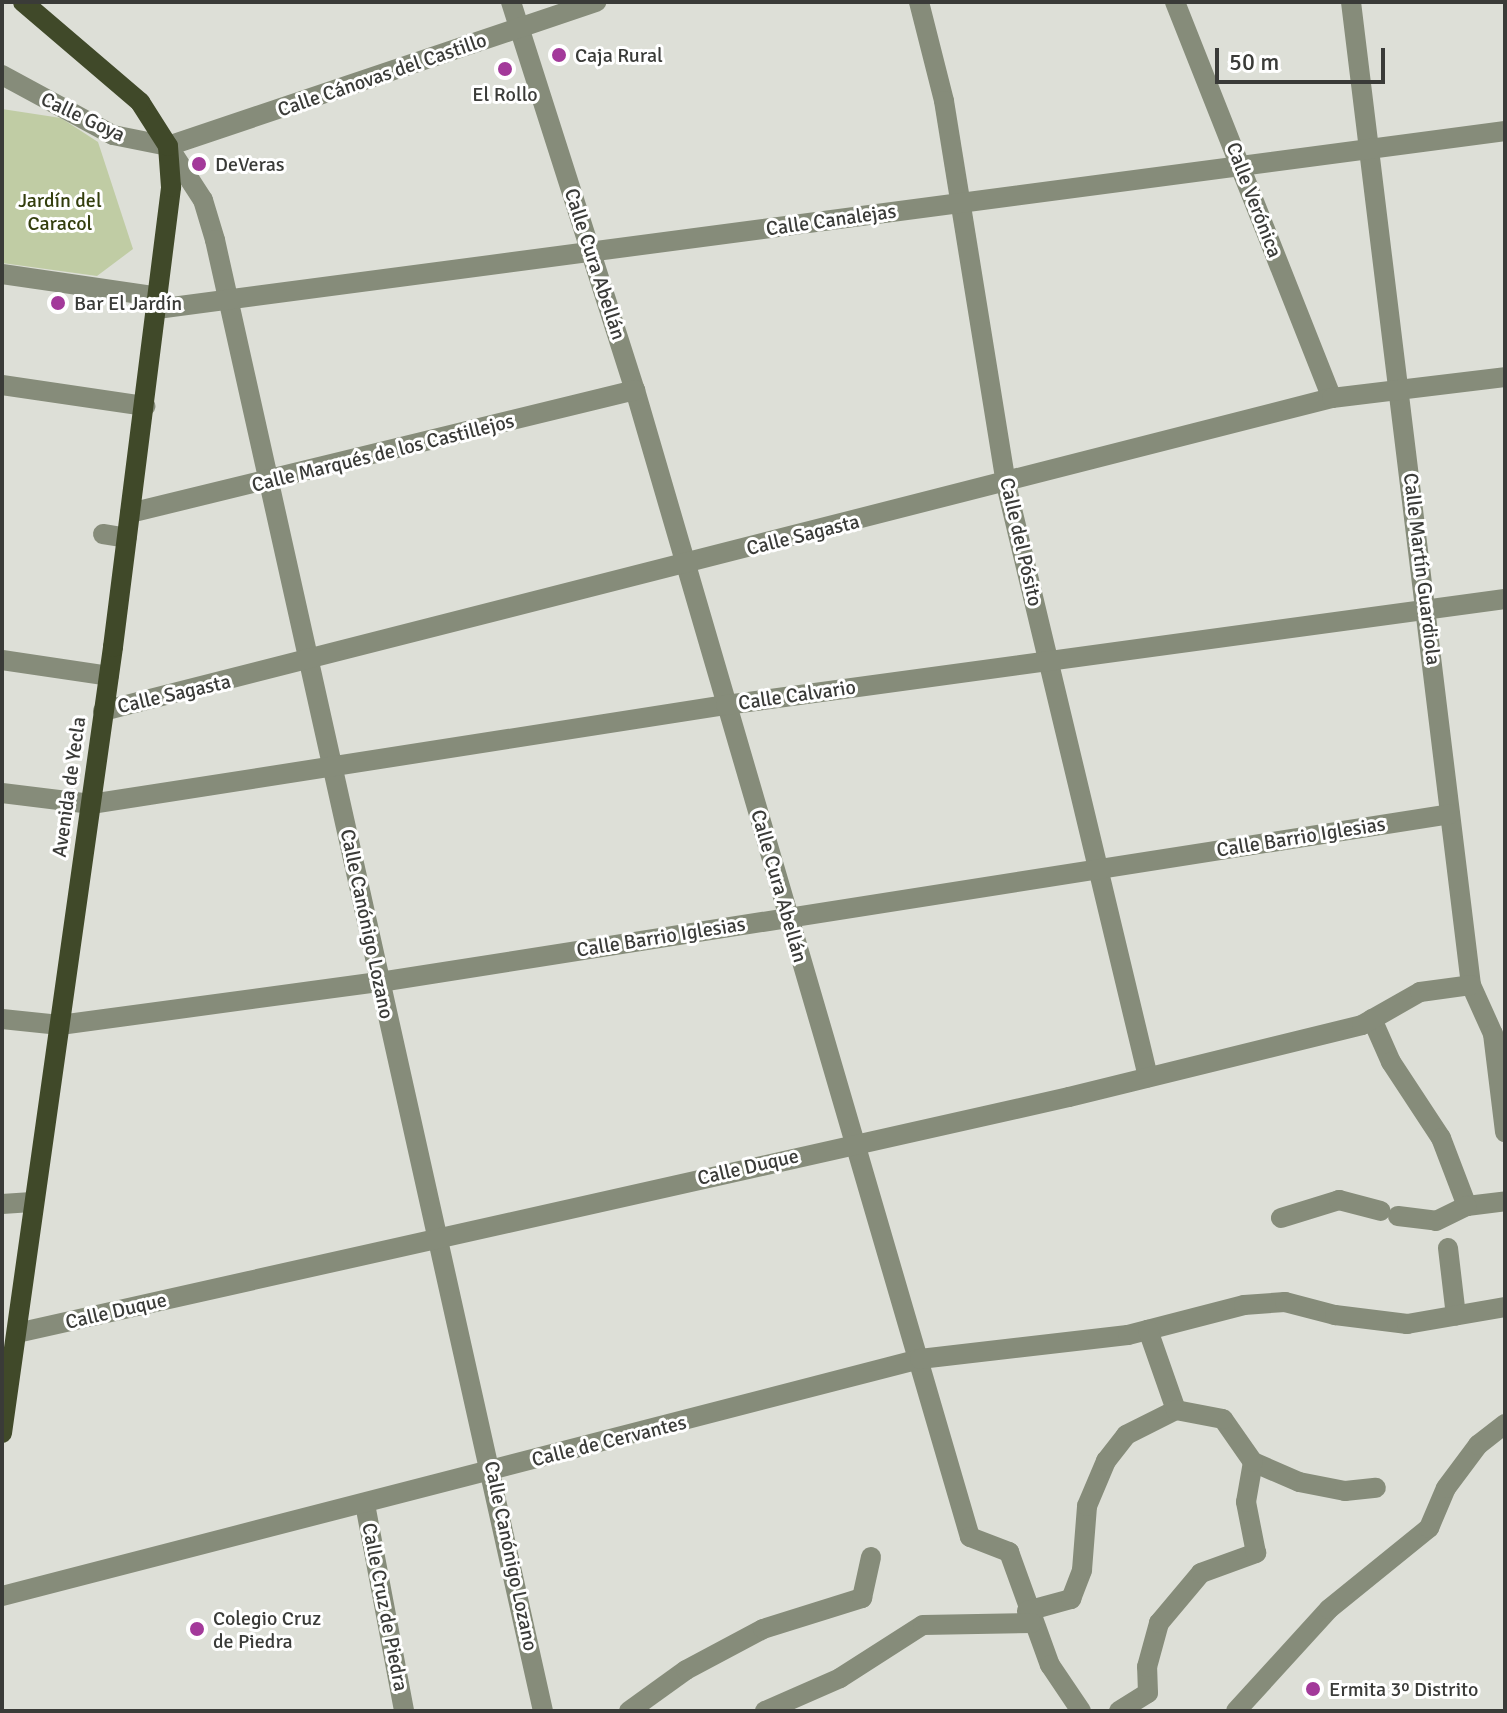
<!DOCTYPE html>
<meta charset="utf-8">
<style>
body{margin:0}
#map{position:relative;width:1507px;height:1713px;overflow:hidden;background:#dddfd7;font-family:Signika,sans-serif}
div>[style]{position:absolute}
.green>*{inset:0;background:#c0cca4}
.minor>*{height:20px;margin:-10px;padding:0 10px;transform-origin:10px;border-radius:10px;background:#868c7a}
.major>*{height:20px;margin:-10px;padding:0 10px;transform-origin:10px;border-radius:10px;background:#404929}
.dots>*{width:22px;height:22px;translate:-50% -50%;box-sizing:border-box;border:4px solid #fff;border-radius:50%}
span{translate:-50% -50%;white-space:nowrap;text-align:center;line-height:1.15;-webkit-text-stroke:6px #fff;paint-order:stroke}
.poi-label{font-size:20px;color:#3a3b38}
.left{translate:0 -50%;text-align:left}
.street-label{font-size:20px;color:#3a3b38}
.park-label{font-size:20px;color:#333e0d}
.frame{position:absolute;inset:0;border:4px solid #3a3b38;pointer-events:none}
.scale{position:absolute;left:1215px;top:48px;width:170px;height:36px;box-sizing:border-box;border:4px solid #3a3b38;border-top:0;padding-left:10px;font-size:24px;line-height:28px;white-space:nowrap;color:#3a3b38;-webkit-text-stroke:6px #fff;paint-order:stroke}
</style>
<div id="map">
<div class="green">
<i style="clip-path:polygon(2px 109px,61px 118px,98px 142px,133px 249px,97px 276px,2px 263px)"></i>
</div>
<div class="minor">
<i style="left:511px;top:2px;width:407px;rotate:72.3deg"></i>
<i style="left:635px;top:390px;width:1195px;rotate:73.72deg"></i>
<i style="left:970px;top:1537px;width:42px;rotate:21deg"></i>
<i style="left:1009px;top:1552px;width:120px;rotate:70.1deg"></i>
<i style="left:1050px;top:1665px;width:55px;rotate:56deg"></i>
<i style="left:919px;top:2px;width:102px;rotate:75.8deg"></i>
<i style="left:944px;top:101px;width:388px;rotate:80.8deg"></i>
<i style="left:1006px;top:484px;width:610px;rotate:76.53deg"></i>
<i style="left:1175px;top:2px;width:426px;rotate:68.4deg"></i>
<i style="left:1351px;top:2px;width:990px;rotate:83.04deg"></i>
<i style="left:1471px;top:985px;width:54px;rotate:65.8deg"></i>
<i style="left:1493px;top:1034px;width:99px;rotate:83deg"></i>
<i style="left:2px;top:75px;width:126px;rotate:28.4deg"></i>
<i style="left:113px;top:135px;width:56px;rotate:11.3deg"></i>
<i style="left:168px;top:146px;width:452px;rotate:-18.6deg"></i>
<i style="left:168px;top:146px;width:64px;rotate:57.1deg"></i>
<i style="left:203px;top:200px;width:42px;rotate:73.3deg"></i>
<i style="left:215px;top:240px;width:1507px;rotate:77.43deg"></i>
<i style="left:2px;top:274px;width:159px;rotate:8.3deg"></i>
<i style="left:157px;top:309px;width:1360px;rotate:-7.52deg"></i>
<i style="left:2px;top:385px;width:145px;rotate:8.4deg"></i>
<i style="left:130px;top:513px;width:520px;rotate:-13.69deg"></i>
<i style="left:103px;top:534px;width:24px;rotate:9deg"></i>
<i style="left:2px;top:660px;width:108px;rotate:8.5deg"></i>
<i style="left:103px;top:711px;width:1268px;rotate:-14.29deg"></i>
<i style="left:1332px;top:398px;width:174px;rotate:-6.9deg"></i>
<i style="left:2px;top:793px;width:90px;rotate:7deg"></i>
<i style="left:91px;top:804px;width:643px;rotate:-8.86deg"></i>
<i style="left:726px;top:705px;width:786px;rotate:-7.75deg"></i>
<i style="left:2px;top:1019px;width:58px;rotate:5.9deg"></i>
<i style="left:60px;top:1025px;width:323px;rotate:-7.7deg"></i>
<i style="left:380px;top:982px;width:1083px;rotate:-8.92deg"></i>
<i style="left:1372px;top:1019px;width:47px;rotate:66.2deg"></i>
<i style="left:1391px;top:1062px;width:91px;rotate:56.7deg"></i>
<i style="left:1441px;top:1138px;width:73px;rotate:69.1deg"></i>
<i style="left:1467px;top:1206px;width:38px;rotate:-7deg"></i>
<i style="left:2px;top:1204px;width:30px;rotate:-4deg"></i>
<i style="left:1398px;top:1216px;width:38px;rotate:7deg"></i>
<i style="left:1436px;top:1221px;width:34px;rotate:-26deg"></i>
<i style="left:1281px;top:1218px;width:61px;rotate:-17.2deg"></i>
<i style="left:1339px;top:1200px;width:43px;rotate:14.7deg"></i>
<i style="left:1448px;top:1248px;width:68px;rotate:83.3deg"></i>
<i style="left:17px;top:1333px;width:1078px;rotate:-12.64deg"></i>
<i style="left:1069px;top:1097px;width:302px;rotate:-13.8deg"></i>
<i style="left:1362px;top:1025px;width:67px;rotate:-29.6deg"></i>
<i style="left:1420px;top:992px;width:51px;rotate:-7.8deg"></i>
<i style="left:1253px;top:1462px;width:50px;rotate:23.5deg"></i>
<i style="left:1299px;top:1482px;width:47px;rotate:11.1deg"></i>
<i style="left:1345px;top:1491px;width:31px;rotate:-6deg"></i>
<i style="left:365px;top:1504px;width:211px;rotate:79.3deg"></i>
<i style="left:2px;top:1596px;width:948px;rotate:-14.48deg"></i>
<i style="left:920px;top:1359px;width:209px;rotate:-6.6deg"></i>
<i style="left:1128px;top:1335px;width:120px;rotate:-14.5deg"></i>
<i style="left:1244px;top:1305px;width:41px;rotate:-4.2deg"></i>
<i style="left:1285px;top:1302px;width:52px;rotate:14.6deg"></i>
<i style="left:1335px;top:1315px;width:73px;rotate:7.1deg"></i>
<i style="left:1407px;top:1324px;width:99px;rotate:-9.8deg"></i>
<i style="left:1027px;top:1611px;width:46px;rotate:-15.3deg"></i>
<i style="left:1071px;top:1599px;width:31px;rotate:-69deg"></i>
<i style="left:1082px;top:1570px;width:64px;rotate:-85.5deg"></i>
<i style="left:1087px;top:1506px;width:49px;rotate:-67.1deg"></i>
<i style="left:1106px;top:1461px;width:33px;rotate:-52deg"></i>
<i style="left:1126px;top:1435px;width:56px;rotate:-26.6deg"></i>
<i style="left:1176px;top:1410px;width:85px;rotate:-109.3deg"></i>
<i style="left:629px;top:1711px;width:70px;rotate:-35.7deg"></i>
<i style="left:686px;top:1670px;width:87px;rotate:-28deg"></i>
<i style="left:763px;top:1629px;width:104px;rotate:-17.4deg"></i>
<i style="left:862px;top:1598px;width:42px;rotate:-77.6deg"></i>
<i style="left:765px;top:1711px;width:82px;rotate:-23.7deg"></i>
<i style="left:840px;top:1678px;width:98px;rotate:-32.6deg"></i>
<i style="left:923px;top:1625px;width:109px;rotate:-1.1deg"></i>
<i style="left:1119px;top:1711px;width:34px;rotate:-32deg"></i>
<i style="left:1148px;top:1693px;width:26px;rotate:-92deg"></i>
<i style="left:1147px;top:1667px;width:46px;rotate:-74.7deg"></i>
<i style="left:1159px;top:1623px;width:65px;rotate:-50deg"></i>
<i style="left:1201px;top:1573px;width:59px;rotate:-20deg"></i>
<i style="left:1256px;top:1553px;width:52px;rotate:-101.1deg"></i>
<i style="left:1246px;top:1502px;width:41px;rotate:-80.1deg"></i>
<i style="left:1253px;top:1462px;width:52px;rotate:-124.9deg"></i>
<i style="left:1223px;top:1419px;width:48px;rotate:-169.2deg"></i>
<i style="left:1236px;top:1711px;width:138px;rotate:-47.6deg"></i>
<i style="left:1329px;top:1609px;width:129px;rotate:-39deg"></i>
<i style="left:1429px;top:1528px;width:43px;rotate:-67deg"></i>
<i style="left:1446px;top:1488px;width:54px;rotate:-53.3deg"></i>
<i style="left:1478px;top:1445px;width:34px;rotate:-38deg"></i>
</div>
<div class="major">
<i style="left:2px;top:1433px;width:794px;rotate:-81.96deg"></i>
<i style="left:113px;top:647px;width:464px;rotate:-82.8deg"></i>
<i style="left:171px;top:187px;width:41px;rotate:-94.2deg"></i>
<i style="left:168px;top:146px;width:52px;rotate:-122.5deg"></i>
<i style="left:140px;top:102px;width:154px;rotate:-139.5deg"></i>
</div>
<div class="dots">
<i style="left:559px;top:55px;background:#a3399a"></i>
<i style="left:505px;top:69px;background:#a3399a"></i>
<i style="left:199px;top:164px;background:#a3399a"></i>
<i style="left:58px;top:303px;background:#a3399a"></i>
<i style="left:197px;top:1629px;background:#a3399a"></i>
<i style="left:1313px;top:1689px;background:#a3399a"></i>
</div>
<div class="poi-label">
<span class="left" style="left:575px;top:55px">Caja Rural</span>
<span style="left:505px;top:94px">El Rollo</span>
<span class="left" style="left:215px;top:164px">DeVeras</span>
<span class="left" style="left:74px;top:303px">Bar El Jardín</span>
<span class="left" style="left:213px;top:1630px">Colegio Cruz<br>de Piedra</span>
<span class="left" style="left:1329px;top:1689px">Ermita 3º Distrito</span>
</div>
<div class="street-label">
<span style="left:382px;top:75px;rotate:-19deg">Calle Cánovas del Castillo</span>
<span style="left:83px;top:117px;rotate:25deg">Calle Goya</span>
<span style="left:1254px;top:200px;rotate:69deg">Calle Verónica</span>
<span style="left:831px;top:220px;rotate:-8deg">Calle Canalejas</span>
<span style="left:595px;top:264px;rotate:72deg">Calle Cura Abellán</span>
<span style="left:383px;top:453px;rotate:-14deg">Calle Marqués de los Castillejos</span>
<span style="left:803px;top:535px;rotate:-14deg">Calle Sagasta</span>
<span style="left:1021px;top:542px;rotate:77deg">Calle del Pósito</span>
<span style="left:1422px;top:569px;rotate:83deg">Calle Martín Guardiola</span>
<span style="left:174px;top:694px;rotate:-13deg">Calle Sagasta</span>
<span style="left:797px;top:695px;rotate:-8deg">Calle Calvario</span>
<span style="left:69px;top:787px;rotate:-82deg">Avenida de Yecla</span>
<span style="left:1301px;top:837px;rotate:-9deg">Calle Barrio Iglesias</span>
<span style="left:779px;top:886px;rotate:74deg">Calle Cura Abellán</span>
<span style="left:367px;top:924px;rotate:78deg">Calle Canónigo Lozano</span>
<span style="left:661px;top:937px;rotate:-9deg">Calle Barrio Iglesias</span>
<span style="left:748px;top:1167px;rotate:-13deg">Calle Duque</span>
<span style="left:116px;top:1311px;rotate:-13deg">Calle Duque</span>
<span style="left:609px;top:1441px;rotate:-14deg">Calle de Cervantes</span>
<span style="left:511px;top:1556px;rotate:78deg">Calle Canónigo Lozano</span>
<span style="left:385px;top:1607px;rotate:79deg">Calle Cruz de Piedra</span>
</div>
<div class="park-label">
<span style="left:60px;top:212px">Jardín del<br>Caracol</span>
</div>
<div class="frame"></div>
<div class="scale">50 m</div>
</div>
